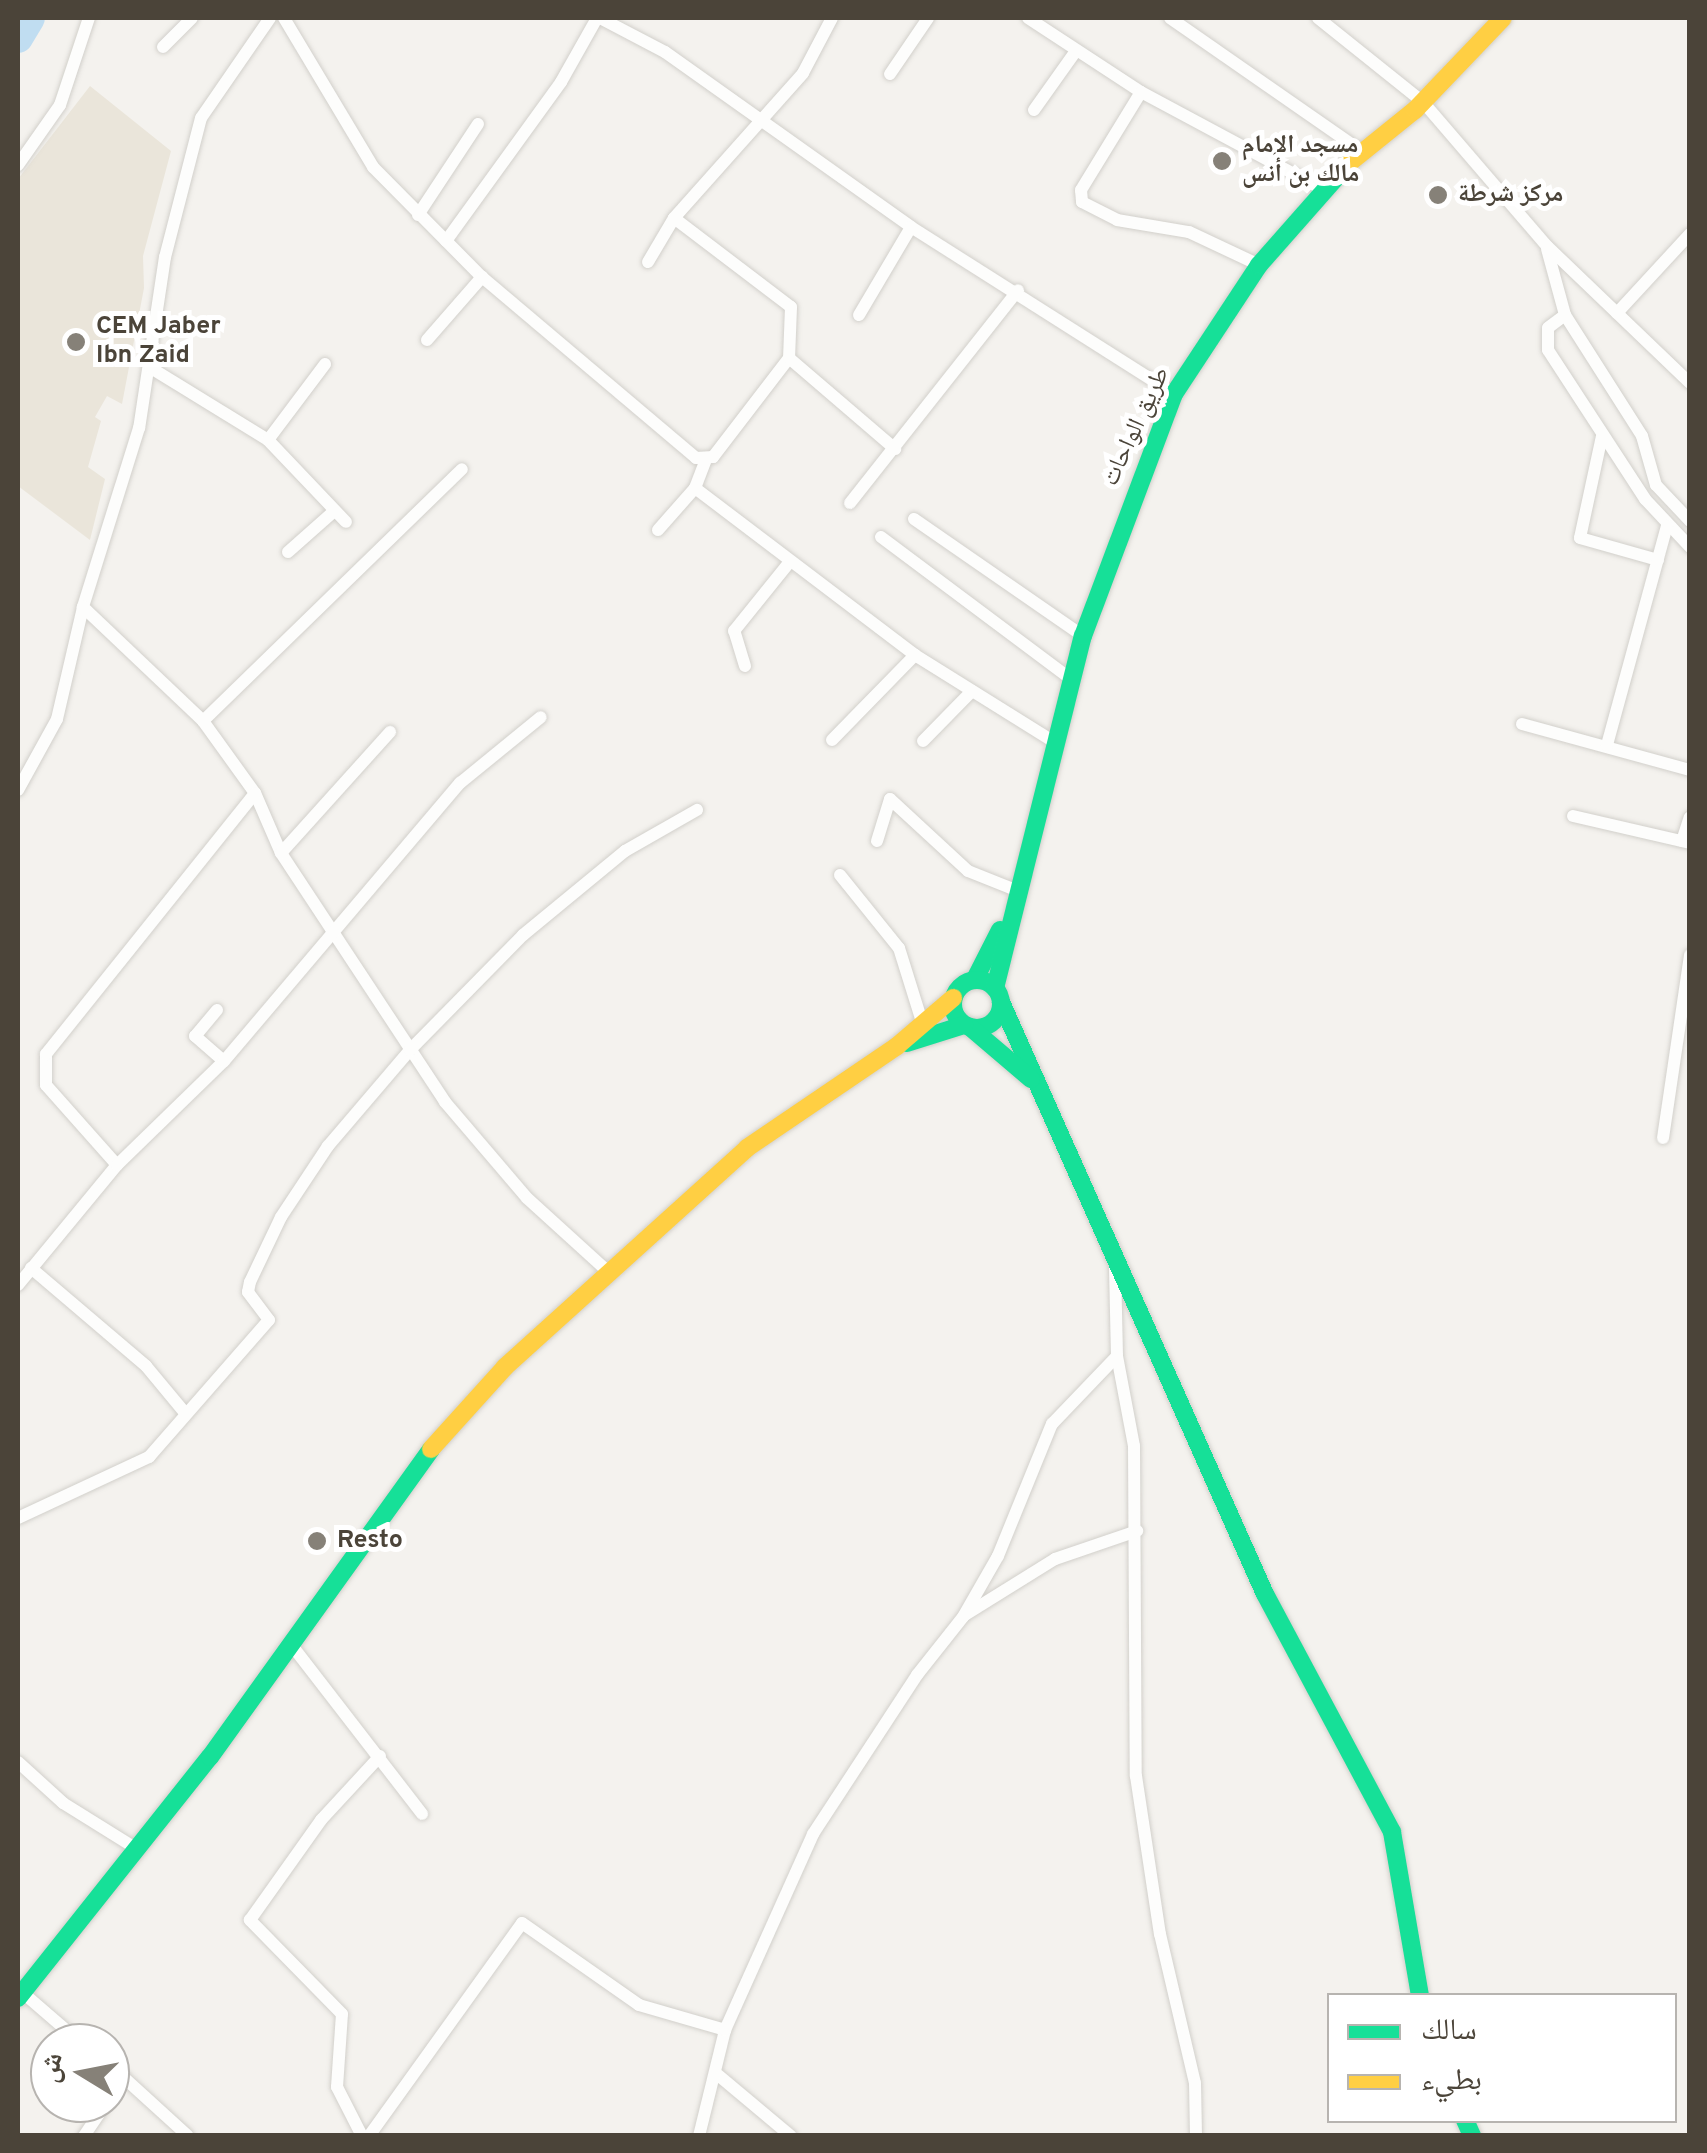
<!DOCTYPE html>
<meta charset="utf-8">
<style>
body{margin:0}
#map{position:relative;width:1707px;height:2153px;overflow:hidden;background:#f4f2ee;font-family:Overpass,"Noto Naskh Arabic",sans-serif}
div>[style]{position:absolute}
.education>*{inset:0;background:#eae5da}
.river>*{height:30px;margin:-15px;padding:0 15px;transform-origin:15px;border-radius:15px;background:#c0ddf1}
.roads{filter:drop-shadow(0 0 2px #d2d0cb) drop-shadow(0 0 2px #d2d0cb)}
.street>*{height:12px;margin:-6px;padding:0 6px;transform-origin:6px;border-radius:6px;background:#fdfdfc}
.fast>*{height:18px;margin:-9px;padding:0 9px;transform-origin:9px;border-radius:9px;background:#16e098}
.fast>.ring{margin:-9px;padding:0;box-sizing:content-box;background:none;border:18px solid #16e098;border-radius:50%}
.slow>*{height:18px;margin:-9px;padding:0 9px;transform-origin:9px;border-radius:9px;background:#ffcf43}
.dots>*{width:28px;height:28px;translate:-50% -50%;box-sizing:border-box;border:5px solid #fff;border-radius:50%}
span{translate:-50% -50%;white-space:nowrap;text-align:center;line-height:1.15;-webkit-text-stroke:10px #fff;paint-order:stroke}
.poi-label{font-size:25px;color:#4b4439;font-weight:700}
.left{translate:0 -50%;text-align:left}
.street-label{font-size:25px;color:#4b4439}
.frame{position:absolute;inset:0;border:20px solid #4b4439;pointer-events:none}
.legend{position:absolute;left:1327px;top:1993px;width:350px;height:130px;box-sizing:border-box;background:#fff;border:2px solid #b7b4b0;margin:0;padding:12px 18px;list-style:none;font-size:30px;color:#4b4439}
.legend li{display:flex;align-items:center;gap:20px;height:50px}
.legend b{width:50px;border:2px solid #b7b4b0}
.north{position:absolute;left:30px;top:2023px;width:100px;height:100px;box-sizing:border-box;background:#fff;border:2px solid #b7b4b0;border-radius:50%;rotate:280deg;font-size:28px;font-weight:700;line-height:40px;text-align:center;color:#4b4439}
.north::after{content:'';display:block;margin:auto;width:35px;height:45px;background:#868178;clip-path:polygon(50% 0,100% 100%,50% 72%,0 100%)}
</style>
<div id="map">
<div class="education">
<i style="clip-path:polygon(90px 86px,171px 151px,143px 256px,144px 288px,122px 404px,107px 396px,95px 417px,101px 421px,88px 467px,105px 479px,90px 540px,18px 486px,18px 179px)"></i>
</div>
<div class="river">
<i style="left:18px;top:38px;width:23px;rotate:-59deg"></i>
</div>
<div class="roads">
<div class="street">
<i style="left:270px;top:18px;width:121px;rotate:124.6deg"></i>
<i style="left:201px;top:118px;width:144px;rotate:104.5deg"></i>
<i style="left:165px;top:257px;width:173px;rotate:98.6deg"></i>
<i style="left:139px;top:428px;width:188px;rotate:107.4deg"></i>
<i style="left:83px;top:607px;width:166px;rotate:43.5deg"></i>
<i style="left:203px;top:721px;width:89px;rotate:54.2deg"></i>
<i style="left:255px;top:793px;width:65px;rotate:66.6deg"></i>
<i style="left:281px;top:853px;width:298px;rotate:56.6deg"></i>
<i style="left:445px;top:1102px;width:126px;rotate:49.5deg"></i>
<i style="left:527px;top:1198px;width:107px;rotate:42.3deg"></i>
<i style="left:284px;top:18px;width:174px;rotate:59.1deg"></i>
<i style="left:373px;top:167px;width:155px;rotate:45.3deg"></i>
<i style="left:482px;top:277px;width:280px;rotate:40.2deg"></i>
<i style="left:696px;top:458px;width:17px;rotate:-3deg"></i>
<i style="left:713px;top:457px;width:125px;rotate:-52.5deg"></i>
<i style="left:600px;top:18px;width:73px;rotate:27.6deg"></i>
<i style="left:665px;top:52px;width:302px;rotate:35.4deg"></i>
<i style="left:911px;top:227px;width:312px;rotate:32.4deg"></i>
<i style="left:1028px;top:18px;width:135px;rotate:33.2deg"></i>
<i style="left:1141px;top:92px;width:208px;rotate:28.2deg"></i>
<i style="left:1170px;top:18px;width:231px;rotate:34.8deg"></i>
<i style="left:1318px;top:18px;width:134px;rotate:38.7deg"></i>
<i style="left:1423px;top:102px;width:190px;rotate:49.3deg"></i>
<i style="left:1547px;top:246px;width:198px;rotate:43.8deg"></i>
<i style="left:163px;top:47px;width:41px;rotate:-45deg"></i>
<i style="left:890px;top:74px;width:68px;rotate:-55.8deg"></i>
<i style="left:1141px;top:92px;width:115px;rotate:121.5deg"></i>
<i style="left:1081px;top:190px;width:12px;rotate:85deg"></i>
<i style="left:1082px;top:202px;width:39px;rotate:27deg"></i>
<i style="left:1117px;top:220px;width:73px;rotate:9.5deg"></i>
<i style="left:1189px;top:232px;width:77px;rotate:25.2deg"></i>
<i style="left:1034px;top:110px;width:72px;rotate:-54.6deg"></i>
<i style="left:18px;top:165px;width:73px;rotate:-55deg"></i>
<i style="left:60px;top:105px;width:92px;rotate:-71.6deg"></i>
<i style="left:418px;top:215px;width:109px;rotate:-56.6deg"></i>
<i style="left:674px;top:218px;width:147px;rotate:37.3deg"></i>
<i style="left:791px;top:307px;width:51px;rotate:92.2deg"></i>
<i style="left:789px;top:358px;width:140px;rotate:40.6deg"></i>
<i style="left:446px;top:241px;width:196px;rotate:-54.1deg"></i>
<i style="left:561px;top:82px;width:73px;rotate:-60.6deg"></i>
<i style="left:1547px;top:249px;width:68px;rotate:74.7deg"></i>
<i style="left:1565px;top:315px;width:143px;rotate:57.5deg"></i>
<i style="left:1642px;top:436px;width:51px;rotate:74.1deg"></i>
<i style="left:1656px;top:485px;width:50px;rotate:46.6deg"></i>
<i style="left:648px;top:262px;width:51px;rotate:-59.4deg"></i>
<i style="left:674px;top:218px;width:194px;rotate:-48.3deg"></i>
<i style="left:803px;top:73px;width:62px;rotate:-62.2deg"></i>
<i style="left:1617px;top:313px;width:108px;rotate:-47.3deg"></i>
<i style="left:859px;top:315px;width:102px;rotate:-59.4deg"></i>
<i style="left:1565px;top:315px;width:21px;rotate:143deg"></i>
<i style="left:1548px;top:328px;width:22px;rotate:90deg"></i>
<i style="left:1548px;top:350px;width:178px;rotate:56.9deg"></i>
<i style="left:1645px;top:499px;width:66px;rotate:46.8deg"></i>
<i style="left:427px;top:340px;width:84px;rotate:-48.9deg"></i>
<i style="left:151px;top:368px;width:137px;rotate:31.6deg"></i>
<i style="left:268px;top:440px;width:113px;rotate:46.4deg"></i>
<i style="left:1602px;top:436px;width:104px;rotate:102.2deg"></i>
<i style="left:1580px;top:538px;width:81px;rotate:15.8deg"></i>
<i style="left:268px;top:440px;width:95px;rotate:-53.1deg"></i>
<i style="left:695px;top:488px;width:276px;rotate:37.2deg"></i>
<i style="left:915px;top:655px;width:166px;rotate:32deg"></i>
<i style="left:850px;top:503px;width:271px;rotate:-51.7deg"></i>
<i style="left:914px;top:519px;width:206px;rotate:34.7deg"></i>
<i style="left:658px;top:530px;width:56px;rotate:-48.6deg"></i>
<i style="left:695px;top:488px;width:30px;rotate:-69deg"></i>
<i style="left:881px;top:537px;width:237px;rotate:36.8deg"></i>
<i style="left:288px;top:552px;width:60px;rotate:-41.6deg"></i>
<i style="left:745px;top:666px;width:37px;rotate:-107deg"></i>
<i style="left:734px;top:631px;width:86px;rotate:-51.1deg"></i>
<i style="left:203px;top:721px;width:361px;rotate:-44.2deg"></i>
<i style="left:1522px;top:724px;width:174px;rotate:15.3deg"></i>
<i style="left:832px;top:740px;width:119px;rotate:-45.7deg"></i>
<i style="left:923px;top:741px;width:70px;rotate:-45.6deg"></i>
<i style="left:1607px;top:745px;width:227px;rotate:-74.7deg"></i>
<i style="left:18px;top:790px;width:81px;rotate:-61.2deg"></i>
<i style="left:57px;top:719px;width:115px;rotate:-76.9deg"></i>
<i style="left:1573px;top:816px;width:120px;rotate:13deg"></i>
<i style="left:877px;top:841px;width:44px;rotate:-72.8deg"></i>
<i style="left:890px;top:799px;width:106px;rotate:42.7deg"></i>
<i style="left:968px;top:871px;width:54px;rotate:21.8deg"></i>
<i style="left:1682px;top:841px;width:25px;rotate:-72deg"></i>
<i style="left:281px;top:853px;width:163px;rotate:-48deg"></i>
<i style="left:840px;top:875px;width:94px;rotate:51.1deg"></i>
<i style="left:899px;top:948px;width:81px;rotate:72.7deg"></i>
<i style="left:217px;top:1010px;width:34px;rotate:130deg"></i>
<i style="left:195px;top:1036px;width:38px;rotate:41deg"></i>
<i style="left:1663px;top:1138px;width:185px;rotate:-81.6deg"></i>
<i style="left:117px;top:1165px;width:107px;rotate:-131.6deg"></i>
<i style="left:46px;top:1085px;width:31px;rotate:-90deg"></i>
<i style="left:46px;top:1054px;width:334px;rotate:-51.3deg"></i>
<i style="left:31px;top:1268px;width:151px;rotate:40.4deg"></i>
<i style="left:146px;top:1366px;width:61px;rotate:50.3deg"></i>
<i style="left:18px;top:1285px;width:156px;rotate:-50.5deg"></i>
<i style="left:117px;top:1165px;width:149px;rotate:-44.2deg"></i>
<i style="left:224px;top:1061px;width:365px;rotate:-49.7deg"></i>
<i style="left:460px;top:783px;width:104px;rotate:-39.2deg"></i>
<i style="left:1117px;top:1356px;width:92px;rotate:79.3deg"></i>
<i style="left:1134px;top:1446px;width:330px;rotate:89.7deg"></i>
<i style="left:1136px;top:1776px;width:160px;rotate:81.4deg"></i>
<i style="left:1160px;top:1934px;width:153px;rotate:76.8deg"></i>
<i style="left:1195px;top:2083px;width:53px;rotate:88.9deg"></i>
<i style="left:18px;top:1518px;width:145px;rotate:-25deg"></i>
<i style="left:149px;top:1457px;width:182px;rotate:-48.8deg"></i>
<i style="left:269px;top:1320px;width:35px;rotate:-127deg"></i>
<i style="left:248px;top:1292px;width:10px;rotate:-79deg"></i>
<i style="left:250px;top:1282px;width:72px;rotate:-64.5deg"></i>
<i style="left:281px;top:1217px;width:85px;rotate:-56.5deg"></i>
<i style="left:328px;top:1146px;width:126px;rotate:-49.5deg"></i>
<i style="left:410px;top:1050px;width:161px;rotate:-45.5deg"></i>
<i style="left:523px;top:935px;width:132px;rotate:-39.5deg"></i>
<i style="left:625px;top:851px;width:83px;rotate:-29.7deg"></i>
<i style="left:965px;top:1615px;width:106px;rotate:-31.9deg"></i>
<i style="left:1055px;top:1559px;width:87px;rotate:-18.9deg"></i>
<i style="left:290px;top:1643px;width:216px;rotate:52.3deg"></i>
<i style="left:18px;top:1762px;width:61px;rotate:42.3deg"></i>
<i style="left:63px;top:1803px;width:87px;rotate:31.9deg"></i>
<i style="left:22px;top:1992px;width:78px;rotate:40.8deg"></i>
<i style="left:110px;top:2065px;width:105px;rotate:42.3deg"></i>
<i style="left:718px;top:2075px;width:95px;rotate:39.9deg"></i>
<i style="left:110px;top:2097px;width:25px;rotate:-56deg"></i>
<i style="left:84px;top:2136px;width:40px;rotate:-56deg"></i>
<i style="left:362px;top:2136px;width:55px;rotate:-117deg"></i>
<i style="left:337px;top:2087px;width:73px;rotate:-86.1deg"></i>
<i style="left:342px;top:2014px;width:132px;rotate:-134.4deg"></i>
<i style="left:250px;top:1920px;width:123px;rotate:-54.6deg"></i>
<i style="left:321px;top:1820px;width:87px;rotate:-47.3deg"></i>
<i style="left:369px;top:2136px;width:262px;rotate:-54.3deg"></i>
<i style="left:522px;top:1923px;width:143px;rotate:35deg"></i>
<i style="left:639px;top:2005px;width:90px;rotate:16.2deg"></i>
<i style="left:699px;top:2136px;width:109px;rotate:-76.2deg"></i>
<i style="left:725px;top:2030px;width:215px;rotate:-65.8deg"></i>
<i style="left:813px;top:1834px;width:190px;rotate:-56.8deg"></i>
<i style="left:917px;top:1675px;width:74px;rotate:-51.6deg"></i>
<i style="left:963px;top:1617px;width:70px;rotate:-60.2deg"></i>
<i style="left:998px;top:1556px;width:143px;rotate:-67.8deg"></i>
<i style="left:1052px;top:1424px;width:94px;rotate:-46.3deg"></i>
<i style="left:1117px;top:1356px;width:91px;rotate:-91.3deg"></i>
</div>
<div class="fast">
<i style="left:975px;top:979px;width:55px;rotate:-63deg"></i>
<i class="ring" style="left:953px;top:980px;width:30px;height:30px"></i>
<i style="left:995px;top:988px;width:363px;rotate:-76deg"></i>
<i style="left:1083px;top:636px;width:259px;rotate:-69.4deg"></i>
<i style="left:1174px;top:394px;width:154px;rotate:-56.6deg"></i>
<i style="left:1259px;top:265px;width:136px;rotate:-48.6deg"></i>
<i style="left:1001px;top:1002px;width:648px;rotate:65.97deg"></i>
<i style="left:1265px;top:1594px;width:270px;rotate:61.9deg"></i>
<i style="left:1392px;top:1832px;width:166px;rotate:80.3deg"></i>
<i style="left:971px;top:1028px;width:79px;rotate:40.4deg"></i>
<i style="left:907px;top:1043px;width:60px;rotate:-17.5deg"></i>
<i style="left:18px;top:1998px;width:308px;rotate:-51.5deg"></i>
<i style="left:210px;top:1757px;width:379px;rotate:-54.3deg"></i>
<i style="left:1465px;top:2120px;width:17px;rotate:66deg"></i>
</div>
<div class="slow">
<i style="left:1349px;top:163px;width:85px;rotate:-38.8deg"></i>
<i style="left:1415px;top:110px;width:127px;rotate:-46.3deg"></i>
<i style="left:431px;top:1449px;width:110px;rotate:-47.9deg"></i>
<i style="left:505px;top:1367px;width:326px;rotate:-42.1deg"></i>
<i style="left:747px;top:1148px;width:181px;rotate:-34.2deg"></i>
<i style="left:897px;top:1046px;width:74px;rotate:-40.6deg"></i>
</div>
</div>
<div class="dots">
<i style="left:1222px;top:161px;background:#868178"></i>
<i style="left:1438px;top:195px;background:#868178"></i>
<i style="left:76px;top:342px;background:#868178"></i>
<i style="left:317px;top:1541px;background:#868178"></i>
</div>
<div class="poi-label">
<span class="left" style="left:1242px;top:161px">مسجد الإمام<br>مالك بن أنس</span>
<span class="left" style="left:1458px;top:195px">مركز شرطة</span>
<span class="left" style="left:96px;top:342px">CEM Jaber<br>Ibn Zaid</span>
<span class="left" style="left:337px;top:1541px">Resto</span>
</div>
<div class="street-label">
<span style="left:1137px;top:427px;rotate:-65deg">طريق الواحات</span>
</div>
<div class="frame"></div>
<ul class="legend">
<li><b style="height:12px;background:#16e098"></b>سالك</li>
<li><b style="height:12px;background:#ffcf43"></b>بطيء</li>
</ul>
<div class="north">ش</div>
</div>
